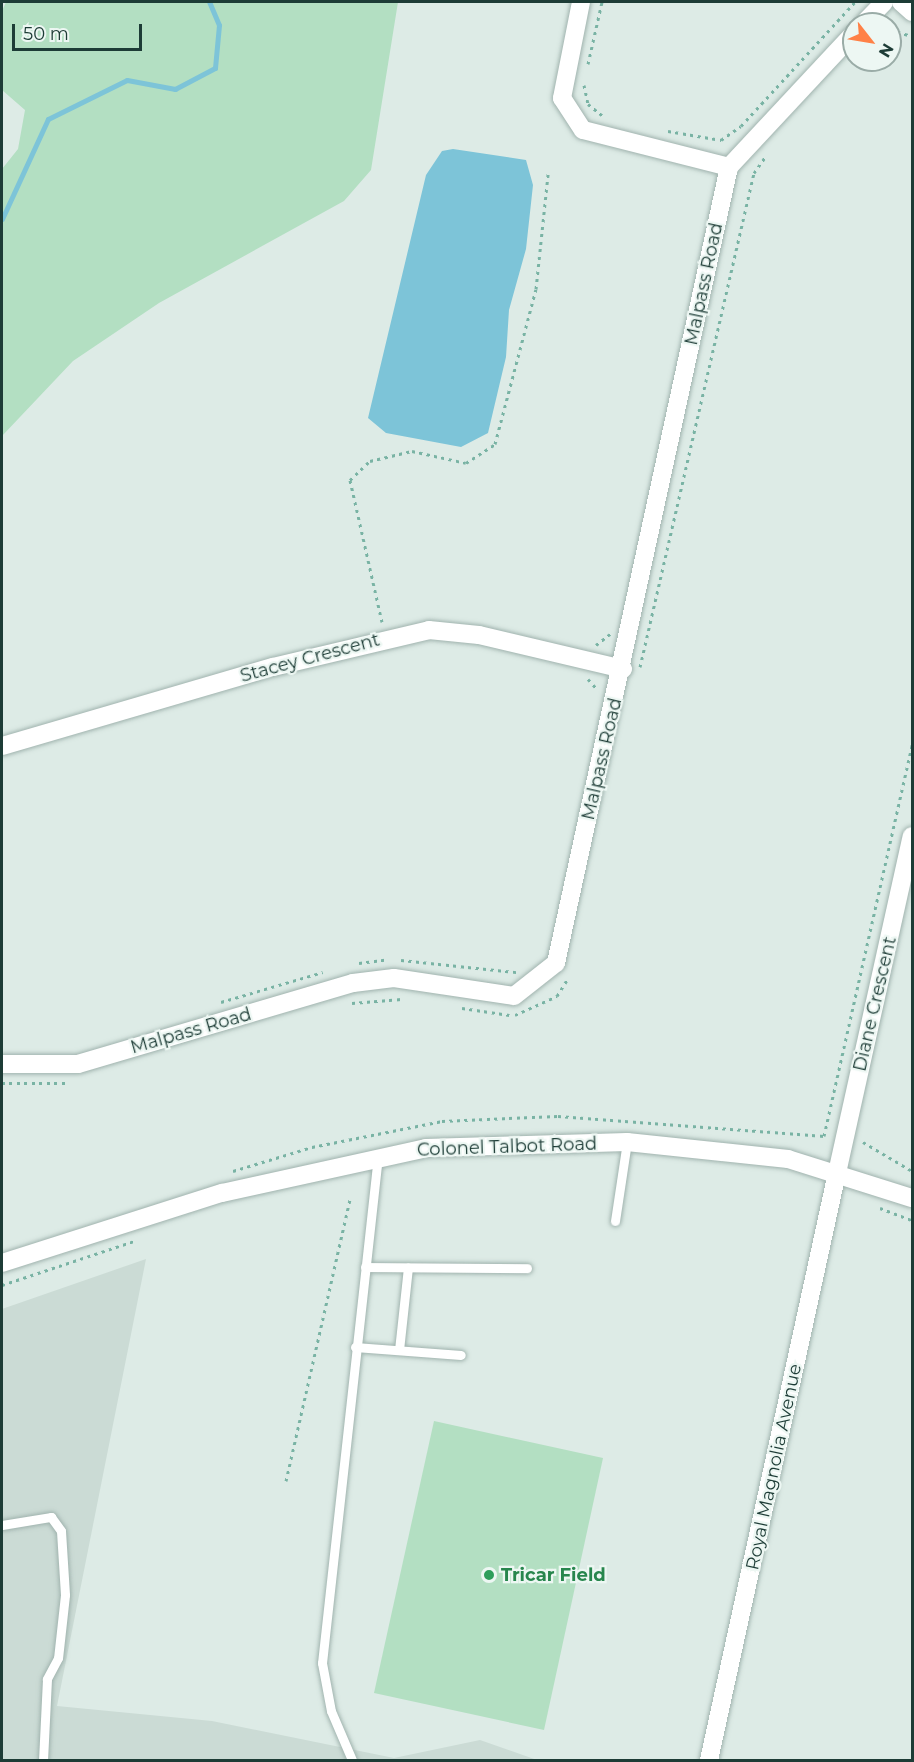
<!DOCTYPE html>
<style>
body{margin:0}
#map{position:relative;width:914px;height:1762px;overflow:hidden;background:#ddebe6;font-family:Montserrat,sans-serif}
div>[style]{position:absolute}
.built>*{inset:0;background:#cbdbd5}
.green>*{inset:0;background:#b3dfc2}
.water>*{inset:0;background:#7dc4d8}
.stream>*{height:5px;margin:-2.5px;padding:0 2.5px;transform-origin:2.5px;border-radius:2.5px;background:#7dc4d8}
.path>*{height:3px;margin-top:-1.5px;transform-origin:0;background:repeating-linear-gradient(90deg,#79b3a4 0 3px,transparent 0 7.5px)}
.roads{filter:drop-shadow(0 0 2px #a0b3ae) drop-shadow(0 0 2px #a0b3ae)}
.service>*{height:9px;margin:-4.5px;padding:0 4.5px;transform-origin:4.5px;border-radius:4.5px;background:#fff}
.minor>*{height:18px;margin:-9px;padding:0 9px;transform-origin:9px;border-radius:9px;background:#fff}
.tertiary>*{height:18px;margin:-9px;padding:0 9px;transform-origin:9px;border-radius:9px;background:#fff}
.secondary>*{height:18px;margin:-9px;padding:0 9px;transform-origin:9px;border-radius:9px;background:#fff}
.dots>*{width:16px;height:16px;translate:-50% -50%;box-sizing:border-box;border:3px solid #edf7f3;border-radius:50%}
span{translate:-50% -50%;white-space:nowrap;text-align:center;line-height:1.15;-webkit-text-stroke:4.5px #edf7f3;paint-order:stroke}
.street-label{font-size:18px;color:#1d3c36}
.leisure-label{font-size:18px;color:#27864d;font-weight:700}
.left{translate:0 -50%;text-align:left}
.frame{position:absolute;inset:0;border:3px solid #1d3c36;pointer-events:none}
.north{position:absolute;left:842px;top:12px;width:60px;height:60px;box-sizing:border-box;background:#edf7f3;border:2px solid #9aaca7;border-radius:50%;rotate:121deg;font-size:16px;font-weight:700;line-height:24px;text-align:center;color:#1d3c36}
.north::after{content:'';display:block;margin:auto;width:21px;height:27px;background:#ff8147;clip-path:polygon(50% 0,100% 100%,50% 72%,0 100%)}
.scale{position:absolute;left:12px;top:24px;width:130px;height:27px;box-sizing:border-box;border:3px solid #1d3c36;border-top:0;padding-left:8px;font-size:18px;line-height:21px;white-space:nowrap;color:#1d3c36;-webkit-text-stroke:4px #edf7f3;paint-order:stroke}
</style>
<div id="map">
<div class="built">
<i style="clip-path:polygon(146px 1259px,57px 1706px,212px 1721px,394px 1758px,480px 1740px,537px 1760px,2px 1760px,2px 1309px)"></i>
</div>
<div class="green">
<i style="clip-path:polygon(6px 2px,398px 2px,371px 170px,344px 201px,159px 303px,73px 361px,2px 436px,2px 169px,18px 149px,25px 110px,2px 90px,2px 11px)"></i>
<i style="clip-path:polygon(434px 1421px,603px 1458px,544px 1730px,374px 1693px)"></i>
</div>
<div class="water">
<i style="clip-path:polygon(453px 149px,526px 160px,533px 185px,526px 249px,509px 310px,506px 357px,488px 433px,461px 447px,386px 433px,368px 418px,426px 175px,442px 151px)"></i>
</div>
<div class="stream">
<i style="left:2px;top:219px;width:110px;rotate:-65.3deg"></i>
<i style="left:48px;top:119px;width:88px;rotate:-26.3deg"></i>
<i style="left:127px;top:80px;width:49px;rotate:10.6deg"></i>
<i style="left:175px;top:89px;width:45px;rotate:-27.7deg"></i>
<i style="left:215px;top:68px;width:43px;rotate:-84.7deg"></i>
<i style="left:219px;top:25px;width:25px;rotate:-113deg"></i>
</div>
<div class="path">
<i style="left:890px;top:30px;width:23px;rotate:15deg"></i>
<i style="left:588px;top:64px;width:64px;rotate:-77.3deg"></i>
<i style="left:584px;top:85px;width:19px;rotate:78deg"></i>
<i style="left:588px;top:104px;width:19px;rotate:39deg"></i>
<i style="left:668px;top:131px;width:54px;rotate:9.6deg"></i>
<i style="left:721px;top:140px;width:24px;rotate:-35deg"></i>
<i style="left:741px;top:126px;width:168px;rotate:-47.4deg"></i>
<i style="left:382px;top:622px;width:146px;rotate:-102.7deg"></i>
<i style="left:350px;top:480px;width:28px;rotate:-44deg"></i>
<i style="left:370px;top:461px;width:43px;rotate:-13.4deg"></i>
<i style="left:412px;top:451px;width:55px;rotate:12.5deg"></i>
<i style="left:466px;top:463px;width:35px;rotate:-33deg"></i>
<i style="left:495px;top:444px;width:160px;rotate:-75.2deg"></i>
<i style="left:536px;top:289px;width:116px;rotate:-84deg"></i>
<i style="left:596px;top:645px;width:18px;rotate:-38deg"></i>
<i style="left:640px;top:667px;width:507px;rotate:-77.01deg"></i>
<i style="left:754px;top:173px;width:21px;rotate:-55deg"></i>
<i style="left:588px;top:679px;width:13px;rotate:48deg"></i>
<i style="left:401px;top:960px;width:116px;rotate:6deg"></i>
<i style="left:359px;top:963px;width:26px;rotate:-7deg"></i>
<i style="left:221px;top:1002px;width:106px;rotate:-16.4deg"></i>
<i style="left:352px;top:1003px;width:50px;rotate:-4.6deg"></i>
<i style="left:462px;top:1008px;width:48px;rotate:8.5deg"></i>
<i style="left:515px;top:1015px;width:46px;rotate:-24.3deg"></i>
<i style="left:557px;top:996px;width:22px;rotate:-58deg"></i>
<i style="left:2px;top:1083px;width:64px"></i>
<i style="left:863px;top:1142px;width:57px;rotate:30.6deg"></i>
<i style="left:233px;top:1171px;width:83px;rotate:-16.9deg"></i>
<i style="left:312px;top:1147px;width:133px;rotate:-11.3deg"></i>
<i style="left:442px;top:1121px;width:116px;rotate:-2.5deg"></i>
<i style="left:558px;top:1116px;width:267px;rotate:4.3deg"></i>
<i style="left:824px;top:1136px;width:402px;rotate:-77.3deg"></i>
<i style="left:880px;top:1208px;width:34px;rotate:21deg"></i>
<i style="left:2px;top:1285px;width:139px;rotate:-18.4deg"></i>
<i style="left:286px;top:1481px;width:292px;rotate:-77.2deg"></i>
</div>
<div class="roads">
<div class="service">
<i style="left:615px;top:1221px;width:80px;rotate:-81.4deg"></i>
<i style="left:365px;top:1267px;width:162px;rotate:0.4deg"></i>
<i style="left:355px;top:1347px;width:106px;rotate:4.3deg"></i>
<i style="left:399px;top:1350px;width:83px;rotate:-83.8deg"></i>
<i style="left:2px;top:1525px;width:50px;rotate:-9.3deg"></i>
<i style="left:51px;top:1517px;width:17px;rotate:54deg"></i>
<i style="left:61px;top:1531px;width:64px;rotate:86.4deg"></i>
<i style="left:65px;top:1595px;width:63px;rotate:96.3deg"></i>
<i style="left:58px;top:1658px;width:24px;rotate:118deg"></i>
<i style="left:47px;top:1679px;width:81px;rotate:92.8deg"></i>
<i style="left:352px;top:1760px;width:53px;rotate:-113.2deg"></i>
<i style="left:331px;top:1711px;width:49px;rotate:-100.6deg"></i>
<i style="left:322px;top:1663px;width:510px;rotate:-83.7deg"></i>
</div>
<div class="minor">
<i style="left:581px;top:2px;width:98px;rotate:101.2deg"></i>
<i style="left:562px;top:98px;width:38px;rotate:57deg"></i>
<i style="left:583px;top:130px;width:151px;rotate:14.2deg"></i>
<i style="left:901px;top:2px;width:15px;rotate:42deg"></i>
<i style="left:863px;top:24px;width:30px;rotate:-46deg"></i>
<i style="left:2px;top:746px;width:282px;rotate:-16.3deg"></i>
<i style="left:273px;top:667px;width:160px;rotate:-13.3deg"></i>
<i style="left:429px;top:630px;width:50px;rotate:5.7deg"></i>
<i style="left:479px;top:635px;width:148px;rotate:13.3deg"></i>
<i style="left:2px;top:1064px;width:76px"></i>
<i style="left:78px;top:1064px;width:287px;rotate:-16.4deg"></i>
<i style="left:353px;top:983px;width:41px;rotate:-7deg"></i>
<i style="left:394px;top:978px;width:121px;rotate:8.5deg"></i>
<i style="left:514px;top:996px;width:53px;rotate:-38.2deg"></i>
<i style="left:556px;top:963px;width:815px;rotate:-77.74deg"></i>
<i style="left:729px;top:167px;width:183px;rotate:-47deg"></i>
<i style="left:837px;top:1173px;width:345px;rotate:-77.5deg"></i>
</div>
<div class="tertiary">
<i style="left:709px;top:1760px;width:601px;rotate:-77.7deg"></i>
</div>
<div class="secondary">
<i style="left:2px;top:1263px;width:231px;rotate:-17.7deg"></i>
<i style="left:222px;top:1193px;width:209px;rotate:-12.4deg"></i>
<i style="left:426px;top:1148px;width:201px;rotate:-1.7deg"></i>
<i style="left:627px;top:1142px;width:162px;rotate:6deg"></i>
<i style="left:788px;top:1159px;width:130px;rotate:17.5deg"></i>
</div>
</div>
<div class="dots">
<i style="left:489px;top:1575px;background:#2e9e5b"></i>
</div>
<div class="street-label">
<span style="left:704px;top:284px;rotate:-78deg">Malpass Road</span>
<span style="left:310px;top:658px;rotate:-15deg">Stacey Crescent</span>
<span style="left:602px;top:759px;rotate:-77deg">Malpass Road</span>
<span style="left:875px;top:1004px;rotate:-77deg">Diane Crescent</span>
<span style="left:191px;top:1031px;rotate:-16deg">Malpass Road</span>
<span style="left:507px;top:1147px;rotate:-2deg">Colonel Talbot Road</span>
<span style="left:774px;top:1467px;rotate:-78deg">Royal Magnolia Avenue</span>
</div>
<div class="leisure-label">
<span class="left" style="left:501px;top:1575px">Tricar Field</span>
</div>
<div class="frame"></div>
<div class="north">N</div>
<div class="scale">50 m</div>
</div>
